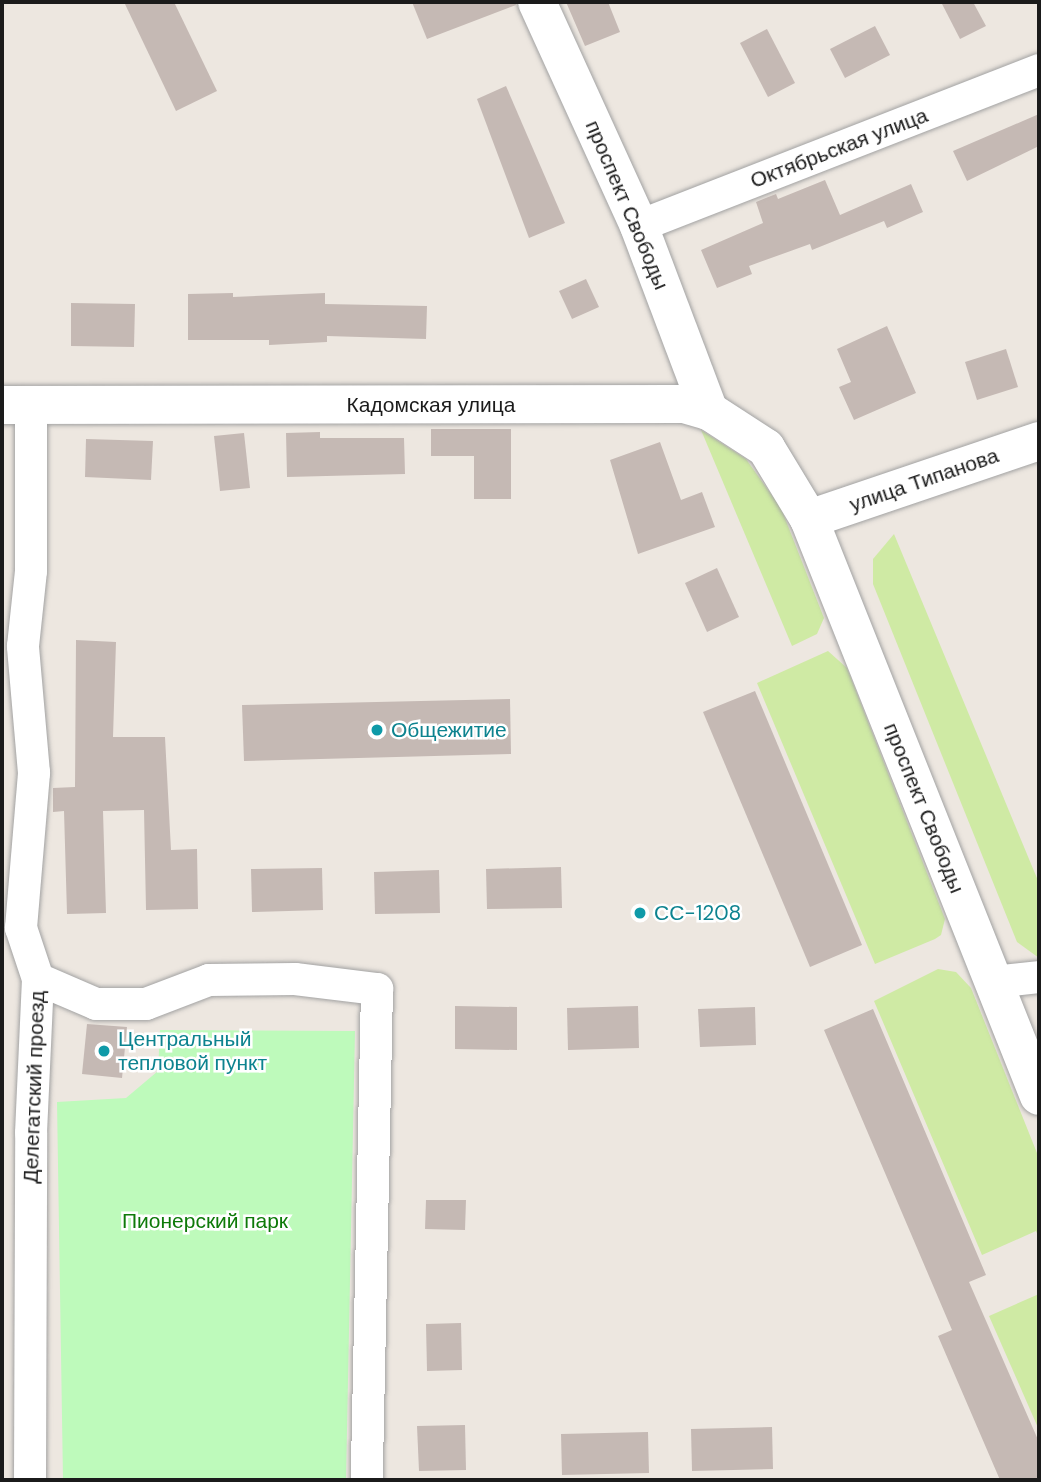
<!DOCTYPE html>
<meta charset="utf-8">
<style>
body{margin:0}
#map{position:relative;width:1041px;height:1482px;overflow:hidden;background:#ede7e0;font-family:"DM Sans",sans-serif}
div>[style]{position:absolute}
.grass>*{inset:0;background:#cfeaa4}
.park>*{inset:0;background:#befabb}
.building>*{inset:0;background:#c5b9b4}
.roads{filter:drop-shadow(0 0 2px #a2a2a2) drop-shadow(0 0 2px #a2a2a2)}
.minor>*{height:32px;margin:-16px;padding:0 16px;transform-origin:16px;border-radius:16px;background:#fff}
.tertiary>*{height:38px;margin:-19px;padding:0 19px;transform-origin:19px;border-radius:19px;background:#fff}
.dots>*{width:19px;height:19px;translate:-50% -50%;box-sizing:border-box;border:4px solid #fff;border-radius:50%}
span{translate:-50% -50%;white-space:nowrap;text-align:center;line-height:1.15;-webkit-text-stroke:5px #fff;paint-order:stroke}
.street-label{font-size:21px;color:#1b1b1b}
.culture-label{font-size:21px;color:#0d838f}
.left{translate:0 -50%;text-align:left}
.park-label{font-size:21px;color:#0e7a09}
.frame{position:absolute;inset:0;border:4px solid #1b1b1b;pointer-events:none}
</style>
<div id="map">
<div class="grass">
<i style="clip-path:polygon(701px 430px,746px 459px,781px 508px,824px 618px,817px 634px,792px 646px)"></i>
<i style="clip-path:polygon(894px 534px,1039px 883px,1039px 958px,1017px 942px,873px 584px,873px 559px)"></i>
<i style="clip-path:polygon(828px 651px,847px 668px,945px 919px,941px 935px,935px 939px,875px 964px,757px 683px)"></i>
<i style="clip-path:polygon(938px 969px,956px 972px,971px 988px,1039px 1158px,1039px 1238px,1036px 1231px,982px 1255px,874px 1001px)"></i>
<i style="clip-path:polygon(1039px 1294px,1039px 1430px,989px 1316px)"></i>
</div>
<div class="park">
<i style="clip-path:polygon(160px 1030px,355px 1031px,346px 1480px,63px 1480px,57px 1102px,126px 1098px,158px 1071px)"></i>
</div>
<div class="building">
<i style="clip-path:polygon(124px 2px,174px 2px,217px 91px,176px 111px)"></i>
<i style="clip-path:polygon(412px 2px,515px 2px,516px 5px,427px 39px)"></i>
<i style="clip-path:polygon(566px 2px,608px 2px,620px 32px,585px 46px)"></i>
<i style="clip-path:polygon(941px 2px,973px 2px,986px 26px,960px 39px)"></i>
<i style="clip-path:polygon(875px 26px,890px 55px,845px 78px,830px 49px)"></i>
<i style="clip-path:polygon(767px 29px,795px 83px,768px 97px,740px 43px)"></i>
<i style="clip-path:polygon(506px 86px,565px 223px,529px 238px,477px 99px)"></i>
<i style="clip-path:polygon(1039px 114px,1039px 146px,967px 181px,953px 151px)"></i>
<i style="clip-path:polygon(825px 180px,840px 215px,911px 184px,923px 212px,887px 228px,884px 221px,812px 250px,810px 244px,749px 266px,752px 274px,717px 288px,701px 250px,763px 223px,756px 202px,776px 194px,778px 199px)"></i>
<i style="clip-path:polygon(586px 279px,599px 307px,572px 319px,559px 291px)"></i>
<i style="clip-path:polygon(233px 293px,233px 297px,325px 293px,325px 304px,427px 306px,426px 339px,327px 336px,327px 342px,269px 345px,269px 340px,188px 340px,188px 294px)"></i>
<i style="clip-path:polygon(71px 303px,135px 304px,134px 347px,71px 346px)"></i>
<i style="clip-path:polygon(887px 326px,916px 393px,854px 420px,839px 387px,851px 382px,837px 349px)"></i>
<i style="clip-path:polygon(1006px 349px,1018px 387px,977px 400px,965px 362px)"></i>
<i style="clip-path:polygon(431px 429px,511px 429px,511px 499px,474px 499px,474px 456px,431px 456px)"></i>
<i style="clip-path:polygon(320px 432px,320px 438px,404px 438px,405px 474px,287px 477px,286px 433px)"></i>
<i style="clip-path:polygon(244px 433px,250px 488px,220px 491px,214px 436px)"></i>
<i style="clip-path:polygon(86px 439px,153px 441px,151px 480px,85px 477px)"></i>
<i style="clip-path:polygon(660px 442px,681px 500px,702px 492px,715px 527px,638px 554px,610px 460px)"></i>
<i style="clip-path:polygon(717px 568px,739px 617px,707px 632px,685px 583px)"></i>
<i style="clip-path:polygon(76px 640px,116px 642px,113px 737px,165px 737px,171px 850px,197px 849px,198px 909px,146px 910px,144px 810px,103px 811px,106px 913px,67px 914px,64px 811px,53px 812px,53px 788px,75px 787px)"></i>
<i style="clip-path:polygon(755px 691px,862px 945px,810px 967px,703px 712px)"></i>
<i style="clip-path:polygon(510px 699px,511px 754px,244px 761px,242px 705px)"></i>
<i style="clip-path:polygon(561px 867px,562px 908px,487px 909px,486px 869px)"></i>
<i style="clip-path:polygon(322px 868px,323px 910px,252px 912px,251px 869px)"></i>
<i style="clip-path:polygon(439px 870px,440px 913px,375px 914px,374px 872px)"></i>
<i style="clip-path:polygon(455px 1006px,517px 1007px,517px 1050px,455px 1049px)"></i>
<i style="clip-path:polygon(638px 1006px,639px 1048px,568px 1050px,567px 1008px)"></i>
<i style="clip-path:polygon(755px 1007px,756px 1045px,700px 1047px,698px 1009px)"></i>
<i style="clip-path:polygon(873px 1009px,986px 1275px,969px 1282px,1039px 1442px,1039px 1480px,1000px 1480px,938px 1336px,952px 1330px,824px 1030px)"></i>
<i style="clip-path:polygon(87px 1024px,127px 1027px,122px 1078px,82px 1074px)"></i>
<i style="clip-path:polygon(426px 1200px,466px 1200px,465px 1230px,425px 1229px)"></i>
<i style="clip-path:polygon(461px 1323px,462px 1370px,427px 1371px,426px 1324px)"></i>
<i style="clip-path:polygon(465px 1425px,466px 1470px,419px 1471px,417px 1426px)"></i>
<i style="clip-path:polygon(772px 1427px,773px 1469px,692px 1471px,691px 1429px)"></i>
<i style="clip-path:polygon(648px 1432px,649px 1473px,562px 1475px,561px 1434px)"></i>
</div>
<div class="roads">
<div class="minor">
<i style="left:639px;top:226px;width:429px;rotate:-21.3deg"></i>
<i style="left:38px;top:979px;width:63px;rotate:23.3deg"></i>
<i style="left:96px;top:1004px;width:50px"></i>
<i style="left:146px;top:1004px;width:67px;rotate:-20.9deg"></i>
<i style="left:209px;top:980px;width:86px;rotate:-0.7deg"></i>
<i style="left:295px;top:979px;width:83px;rotate:7deg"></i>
<i style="left:377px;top:989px;width:491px;rotate:91.2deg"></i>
<i style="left:993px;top:982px;width:46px;rotate:-6.2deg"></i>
<i style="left:30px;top:1480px;width:347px;rotate:-89.8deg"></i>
<i style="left:31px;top:1133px;width:154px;rotate:-87.4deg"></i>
<i style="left:38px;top:979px;width:54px;rotate:-108.4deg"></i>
<i style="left:21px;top:928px;width:156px;rotate:-85.2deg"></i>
<i style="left:34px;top:773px;width:127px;rotate:-95deg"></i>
<i style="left:23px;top:646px;width:75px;rotate:-83.9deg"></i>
<i style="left:31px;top:571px;width:166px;rotate:-90deg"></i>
</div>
<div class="tertiary">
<i style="left:537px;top:2px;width:246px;rotate:65.5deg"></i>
<i style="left:639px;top:226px;width:198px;rotate:69.3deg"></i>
<i style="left:2px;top:405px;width:682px;rotate:-0.08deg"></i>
<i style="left:684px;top:404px;width:26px;rotate:16deg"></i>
<i style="left:709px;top:411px;width:68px;rotate:33deg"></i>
<i style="left:766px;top:448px;width:83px;rotate:58.8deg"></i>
<i style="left:809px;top:519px;width:621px;rotate:68.27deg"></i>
<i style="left:809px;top:519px;width:243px;rotate:-18.7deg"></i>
</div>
</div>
<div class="dots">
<i style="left:377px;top:730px;background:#0f9aa8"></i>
<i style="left:640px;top:913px;background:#0f9aa8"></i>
<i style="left:104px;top:1051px;background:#0f9aa8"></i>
</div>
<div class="street-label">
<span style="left:839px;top:148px;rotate:-21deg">Октябрьская улица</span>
<span style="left:627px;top:205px;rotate:67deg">проспект Свободы</span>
<span style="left:431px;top:405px">Кадомская улица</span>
<span style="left:924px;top:480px;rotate:-19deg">улица Типанова</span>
<span style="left:924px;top:808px;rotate:68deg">проспект Свободы</span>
<span style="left:34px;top:1087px;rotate:-88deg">Делегатский проезд</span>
</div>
<div class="culture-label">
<span class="left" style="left:391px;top:730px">Общежитие</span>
<span class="left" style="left:654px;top:913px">СС-1208</span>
<span class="left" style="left:118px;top:1051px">Центральный<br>тепловой пункт</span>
</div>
<div class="park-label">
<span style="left:205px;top:1221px">Пионерский парк</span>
</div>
<div class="frame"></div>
</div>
